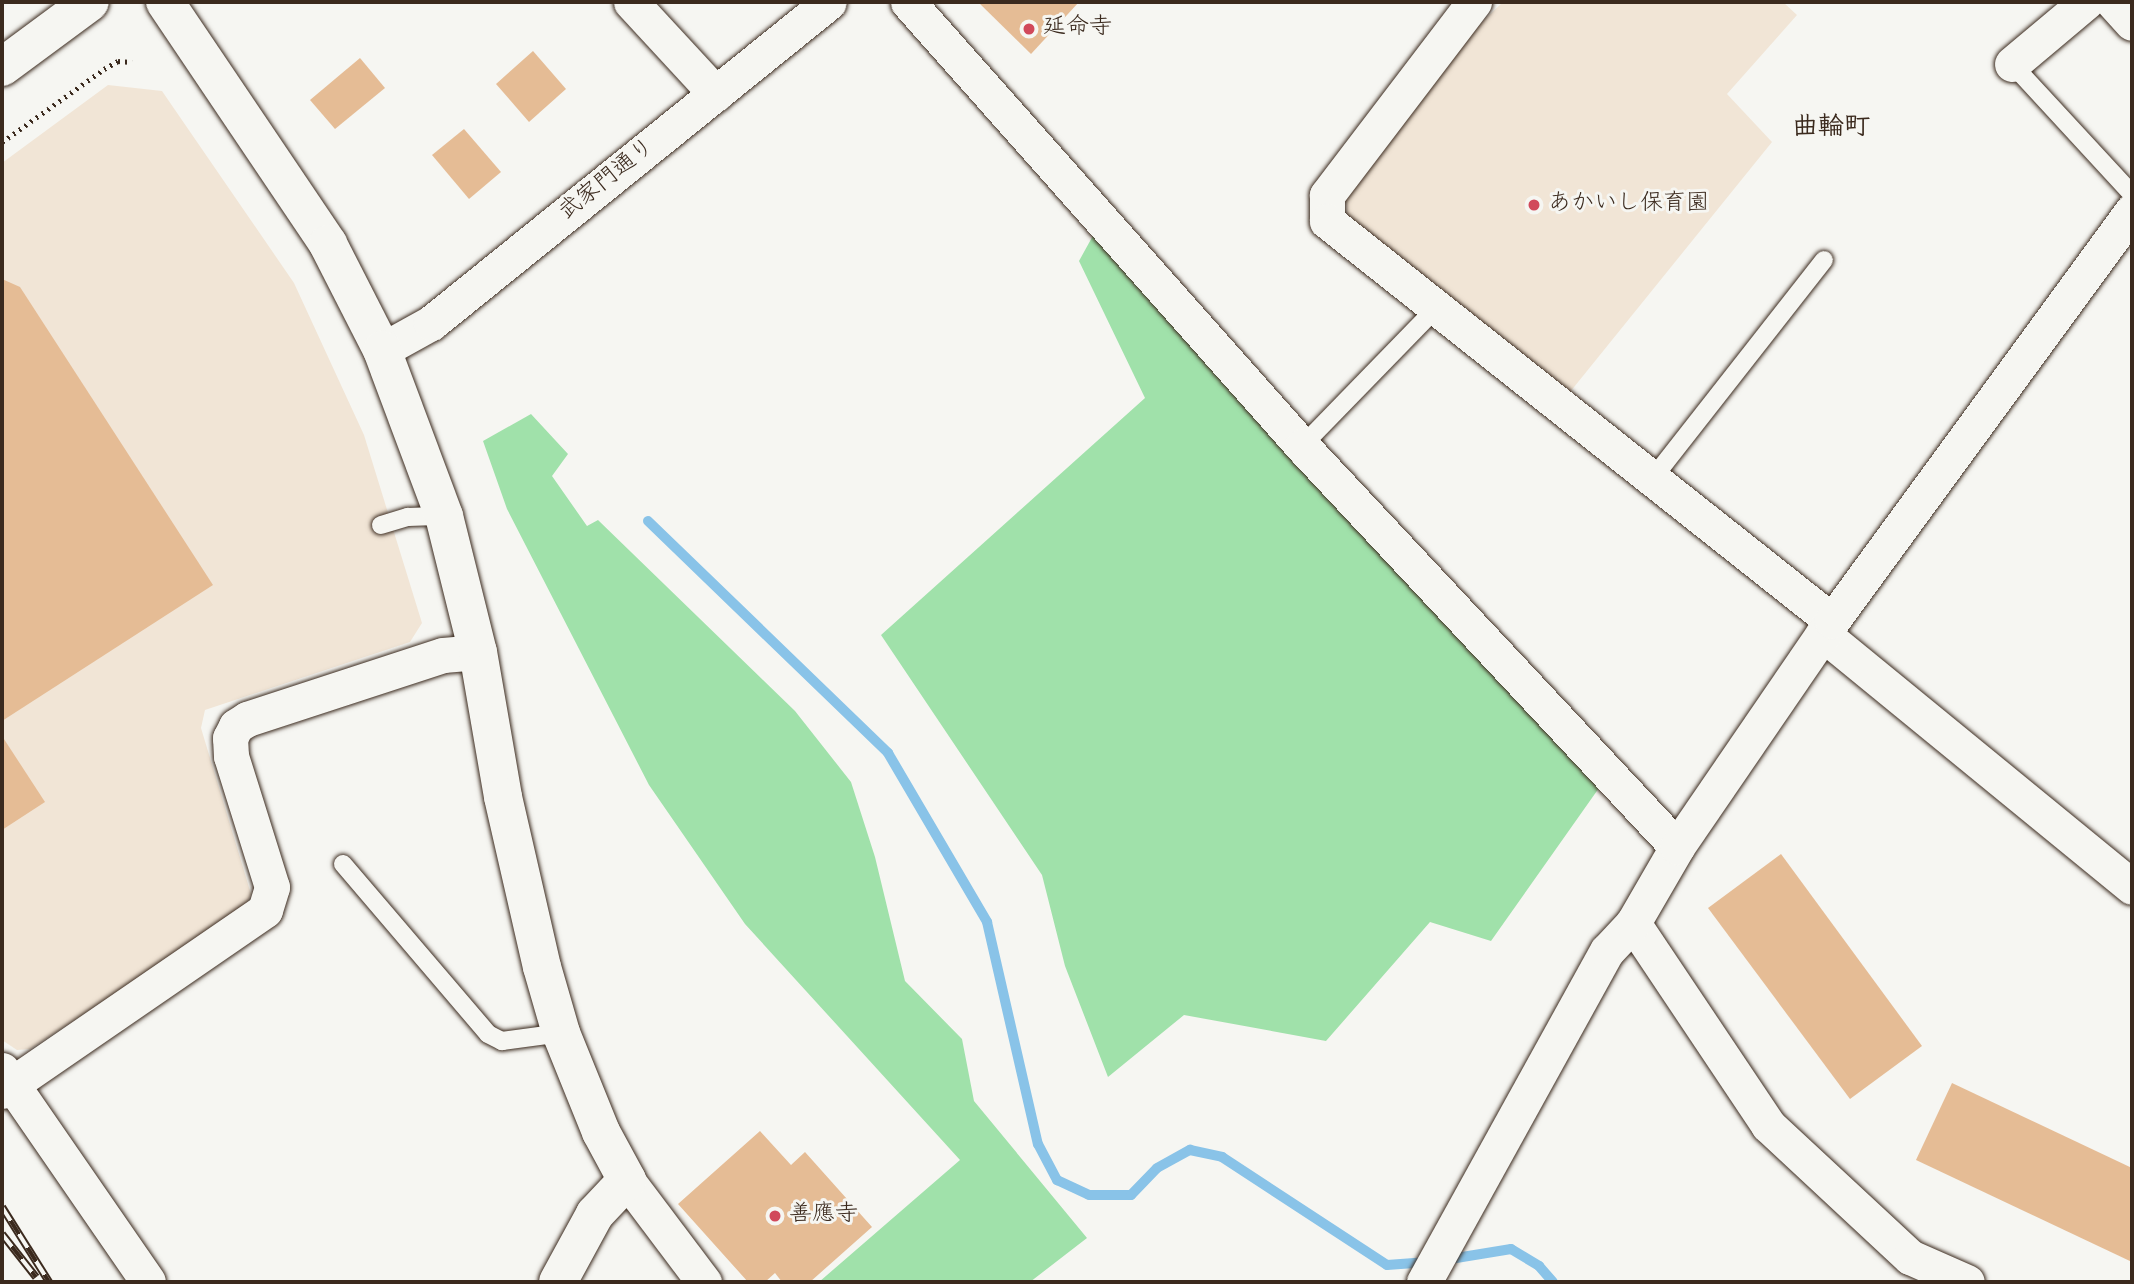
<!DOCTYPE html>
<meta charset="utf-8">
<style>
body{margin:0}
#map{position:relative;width:2134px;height:1284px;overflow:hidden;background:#f6f6f2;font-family:"Gochi Hand","Klee One",sans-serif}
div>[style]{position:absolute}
.built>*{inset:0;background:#f1e5d6}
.green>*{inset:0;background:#a0e1aa}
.stream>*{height:10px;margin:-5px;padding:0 5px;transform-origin:5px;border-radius:5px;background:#89c3e8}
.building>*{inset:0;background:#e5bc95}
.path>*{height:4.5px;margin-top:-2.25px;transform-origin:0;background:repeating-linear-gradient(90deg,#3b2a1e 0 2px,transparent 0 7px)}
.roads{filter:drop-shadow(0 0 2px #3b2a1e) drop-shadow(0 0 2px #3b2a1e)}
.lane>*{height:18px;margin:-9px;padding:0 9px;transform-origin:9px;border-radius:9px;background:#f6f6f2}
.street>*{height:35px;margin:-17.5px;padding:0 17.5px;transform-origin:17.5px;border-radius:17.5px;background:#f6f6f2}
.secondary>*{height:38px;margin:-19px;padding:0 19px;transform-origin:19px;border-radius:19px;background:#f6f6f2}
.rail>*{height:8px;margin-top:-4px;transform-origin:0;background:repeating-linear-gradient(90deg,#f6f6f2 0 16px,#3b2a1e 0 32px);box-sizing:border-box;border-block:2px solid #3b2a1e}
.dots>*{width:19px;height:19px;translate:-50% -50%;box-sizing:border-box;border:4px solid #f6f6f2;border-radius:50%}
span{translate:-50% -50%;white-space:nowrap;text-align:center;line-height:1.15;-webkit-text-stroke:6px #f6f6f2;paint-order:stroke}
.poi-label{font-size:23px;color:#3b2a1e}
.left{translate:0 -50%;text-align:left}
.street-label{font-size:23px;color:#3b2a1e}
.quarter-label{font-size:26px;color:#3b2a1e;font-weight:700}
.frame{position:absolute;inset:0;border:4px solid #3b2a1e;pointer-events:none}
</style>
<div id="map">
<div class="built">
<i style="clip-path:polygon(1503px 2px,1783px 2px,1797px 15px,1727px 94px,1772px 142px,1566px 397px,1348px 220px,1345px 189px,1478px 26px)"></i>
<i style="clip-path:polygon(108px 85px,162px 91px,294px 283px,364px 435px,422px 623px,410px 642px,205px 710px,201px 728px,251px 894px,243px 910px,30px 1049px,17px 1050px,2px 1040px,2px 163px)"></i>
</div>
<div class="green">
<i style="clip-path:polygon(1095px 232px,1599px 788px,1491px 941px,1430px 922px,1326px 1041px,1184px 1015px,1108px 1077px,1065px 966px,1042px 875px,881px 635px,1145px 398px,1079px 261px)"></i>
<i style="clip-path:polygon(531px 414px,568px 454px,552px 476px,587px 526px,598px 520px,795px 711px,851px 782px,875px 857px,905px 981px,962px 1039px,974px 1101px,1087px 1238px,1030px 1282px,819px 1282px,960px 1160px,745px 924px,649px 785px,507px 509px,483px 441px)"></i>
</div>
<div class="stream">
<i style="left:648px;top:521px;width:334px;rotate:44deg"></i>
<i style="left:888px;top:753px;width:196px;rotate:59.6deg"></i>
<i style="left:987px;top:922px;width:228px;rotate:77.1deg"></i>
<i style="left:1038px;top:1144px;width:41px;rotate:62.2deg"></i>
<i style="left:1057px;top:1180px;width:35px;rotate:25deg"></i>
<i style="left:1089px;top:1195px;width:42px"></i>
<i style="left:1131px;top:1195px;width:37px;rotate:-46deg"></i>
<i style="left:1157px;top:1168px;width:38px;rotate:-29deg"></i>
<i style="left:1190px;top:1150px;width:33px;rotate:12deg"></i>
<i style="left:1222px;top:1157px;width:197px;rotate:33.2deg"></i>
<i style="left:1387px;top:1265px;width:41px;rotate:-4.2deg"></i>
<i style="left:1444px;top:1260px;width:68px;rotate:-9.3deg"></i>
<i style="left:1511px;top:1249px;width:33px;rotate:31deg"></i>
<i style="left:1539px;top:1266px;width:21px;rotate:49deg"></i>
</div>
<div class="building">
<i style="clip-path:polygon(978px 2px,1079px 2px,1031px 54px)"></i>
<i style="clip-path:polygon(533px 51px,566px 89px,529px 122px,496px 84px)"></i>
<i style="clip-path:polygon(360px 58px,385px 88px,335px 129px,310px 100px)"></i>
<i style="clip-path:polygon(464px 129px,501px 172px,469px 199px,432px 155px)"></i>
<i style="clip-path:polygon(2px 279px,20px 287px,213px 585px,2px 721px)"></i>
<i style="clip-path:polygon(2px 736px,45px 802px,2px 830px)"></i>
<i style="clip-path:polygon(1781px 854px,1922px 1046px,1850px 1099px,1708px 908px)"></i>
<i style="clip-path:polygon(1952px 1083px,2132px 1168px,2132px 1262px,1916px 1160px)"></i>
<i style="clip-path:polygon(760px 1131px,791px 1165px,805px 1152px,872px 1227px,810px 1282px,782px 1282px,775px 1273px,765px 1282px,748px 1282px,678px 1204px)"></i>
</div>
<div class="path">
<i style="left:2px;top:142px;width:125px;rotate:-35.6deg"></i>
<i style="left:104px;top:69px;width:16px;rotate:-30deg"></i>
<i style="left:118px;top:61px;width:14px;rotate:4deg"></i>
</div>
<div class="roads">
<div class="lane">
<i style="left:2012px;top:64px;width:177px;rotate:47.3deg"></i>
<i style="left:1302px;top:446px;width:191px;rotate:-45.8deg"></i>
<i style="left:1653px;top:478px;width:277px;rotate:-51.9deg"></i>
<i style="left:381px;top:525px;width:28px;rotate:-17deg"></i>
<i style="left:408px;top:517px;width:36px;rotate:-2deg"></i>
<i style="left:343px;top:864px;width:223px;rotate:49.5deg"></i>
<i style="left:488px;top:1034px;width:16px;rotate:27deg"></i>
<i style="left:502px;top:1041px;width:60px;rotate:-7.7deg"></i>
</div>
<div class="street">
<i style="left:631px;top:2px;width:125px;rotate:47.3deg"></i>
<i style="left:908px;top:2px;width:594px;rotate:48.41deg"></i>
<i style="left:1302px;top:446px;width:549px;rotate:46.92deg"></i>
<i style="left:1474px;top:2px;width:243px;rotate:127.3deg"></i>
<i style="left:1327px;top:195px;width:26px;rotate:90deg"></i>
<i style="left:1327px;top:221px;width:644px;rotate:38.38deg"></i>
<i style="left:2113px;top:2px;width:28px;rotate:48deg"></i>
<i style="left:2012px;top:64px;width:97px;rotate:-40deg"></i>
<i style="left:382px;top:350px;width:56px;rotate:-28.9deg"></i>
<i style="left:431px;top:323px;width:511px;rotate:-38.89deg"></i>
<i style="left:1823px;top:634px;width:399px;rotate:39.3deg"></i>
<i style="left:1633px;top:923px;width:243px;rotate:56.2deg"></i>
<i style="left:1768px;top:1125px;width:194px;rotate:42.9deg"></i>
<i style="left:1910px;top:1257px;width:62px;rotate:23.7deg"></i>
<i style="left:2px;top:1070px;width:257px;rotate:55.4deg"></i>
<i style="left:2px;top:1091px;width:319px;rotate:-34.5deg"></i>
<i style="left:265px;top:910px;width:24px;rotate:-73deg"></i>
<i style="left:272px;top:887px;width:137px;rotate:-107.4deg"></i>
<i style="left:231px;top:756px;width:18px;rotate:-93deg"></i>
<i style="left:230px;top:738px;width:13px;rotate:-63deg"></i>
<i style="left:236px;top:726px;width:13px;rotate:-32deg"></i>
<i style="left:247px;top:719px;width:206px;rotate:-18.1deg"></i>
<i style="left:443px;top:655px;width:35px;rotate:-5deg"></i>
<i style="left:627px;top:1180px;width:128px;rotate:53deg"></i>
<i style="left:1424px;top:1282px;width:378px;rotate:-61.1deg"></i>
<i style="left:1607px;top:951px;width:38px;rotate:-47deg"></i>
<i style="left:1633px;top:923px;width:88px;rotate:-59.9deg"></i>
<i style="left:1677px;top:847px;width:274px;rotate:-55.6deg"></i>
<i style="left:1832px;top:621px;width:508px;rotate:-53.81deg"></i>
</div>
<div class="secondary">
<i style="left:165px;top:2px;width:292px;rotate:56deg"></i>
<i style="left:328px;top:244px;width:119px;rotate:63deg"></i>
<i style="left:382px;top:350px;width:177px;rotate:69.5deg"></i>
<i style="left:444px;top:516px;width:140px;rotate:76deg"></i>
<i style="left:478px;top:652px;width:147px;rotate:80.2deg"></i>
<i style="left:503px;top:797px;width:174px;rotate:77.1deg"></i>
<i style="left:542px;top:967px;width:69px;rotate:73.9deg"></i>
<i style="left:561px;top:1033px;width:107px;rotate:68deg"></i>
<i style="left:601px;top:1132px;width:55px;rotate:61.6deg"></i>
<i style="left:627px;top:1180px;width:47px;rotate:133.3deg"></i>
<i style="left:595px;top:1214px;width:77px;rotate:118.6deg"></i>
<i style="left:2px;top:67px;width:109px;rotate:-36.5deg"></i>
</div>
</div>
<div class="rail">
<i style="left:2px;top:1207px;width:89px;rotate:57.9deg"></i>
<i style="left:2px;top:1234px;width:55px;rotate:51.7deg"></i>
</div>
<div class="dots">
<i style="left:1029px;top:29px;background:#d1495b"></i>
<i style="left:1534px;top:205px;background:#d1495b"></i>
<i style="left:775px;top:1216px;background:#d1495b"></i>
</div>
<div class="poi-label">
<span class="left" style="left:1043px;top:29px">延命寺</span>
<span class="left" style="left:1548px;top:205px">あかいし保育園</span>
<span class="left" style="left:789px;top:1216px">善應寺</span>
</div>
<div class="street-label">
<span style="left:608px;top:181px;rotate:-39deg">武家門通り</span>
</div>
<div class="quarter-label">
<span style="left:1831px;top:130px">曲輪町</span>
</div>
<div class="frame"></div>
</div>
